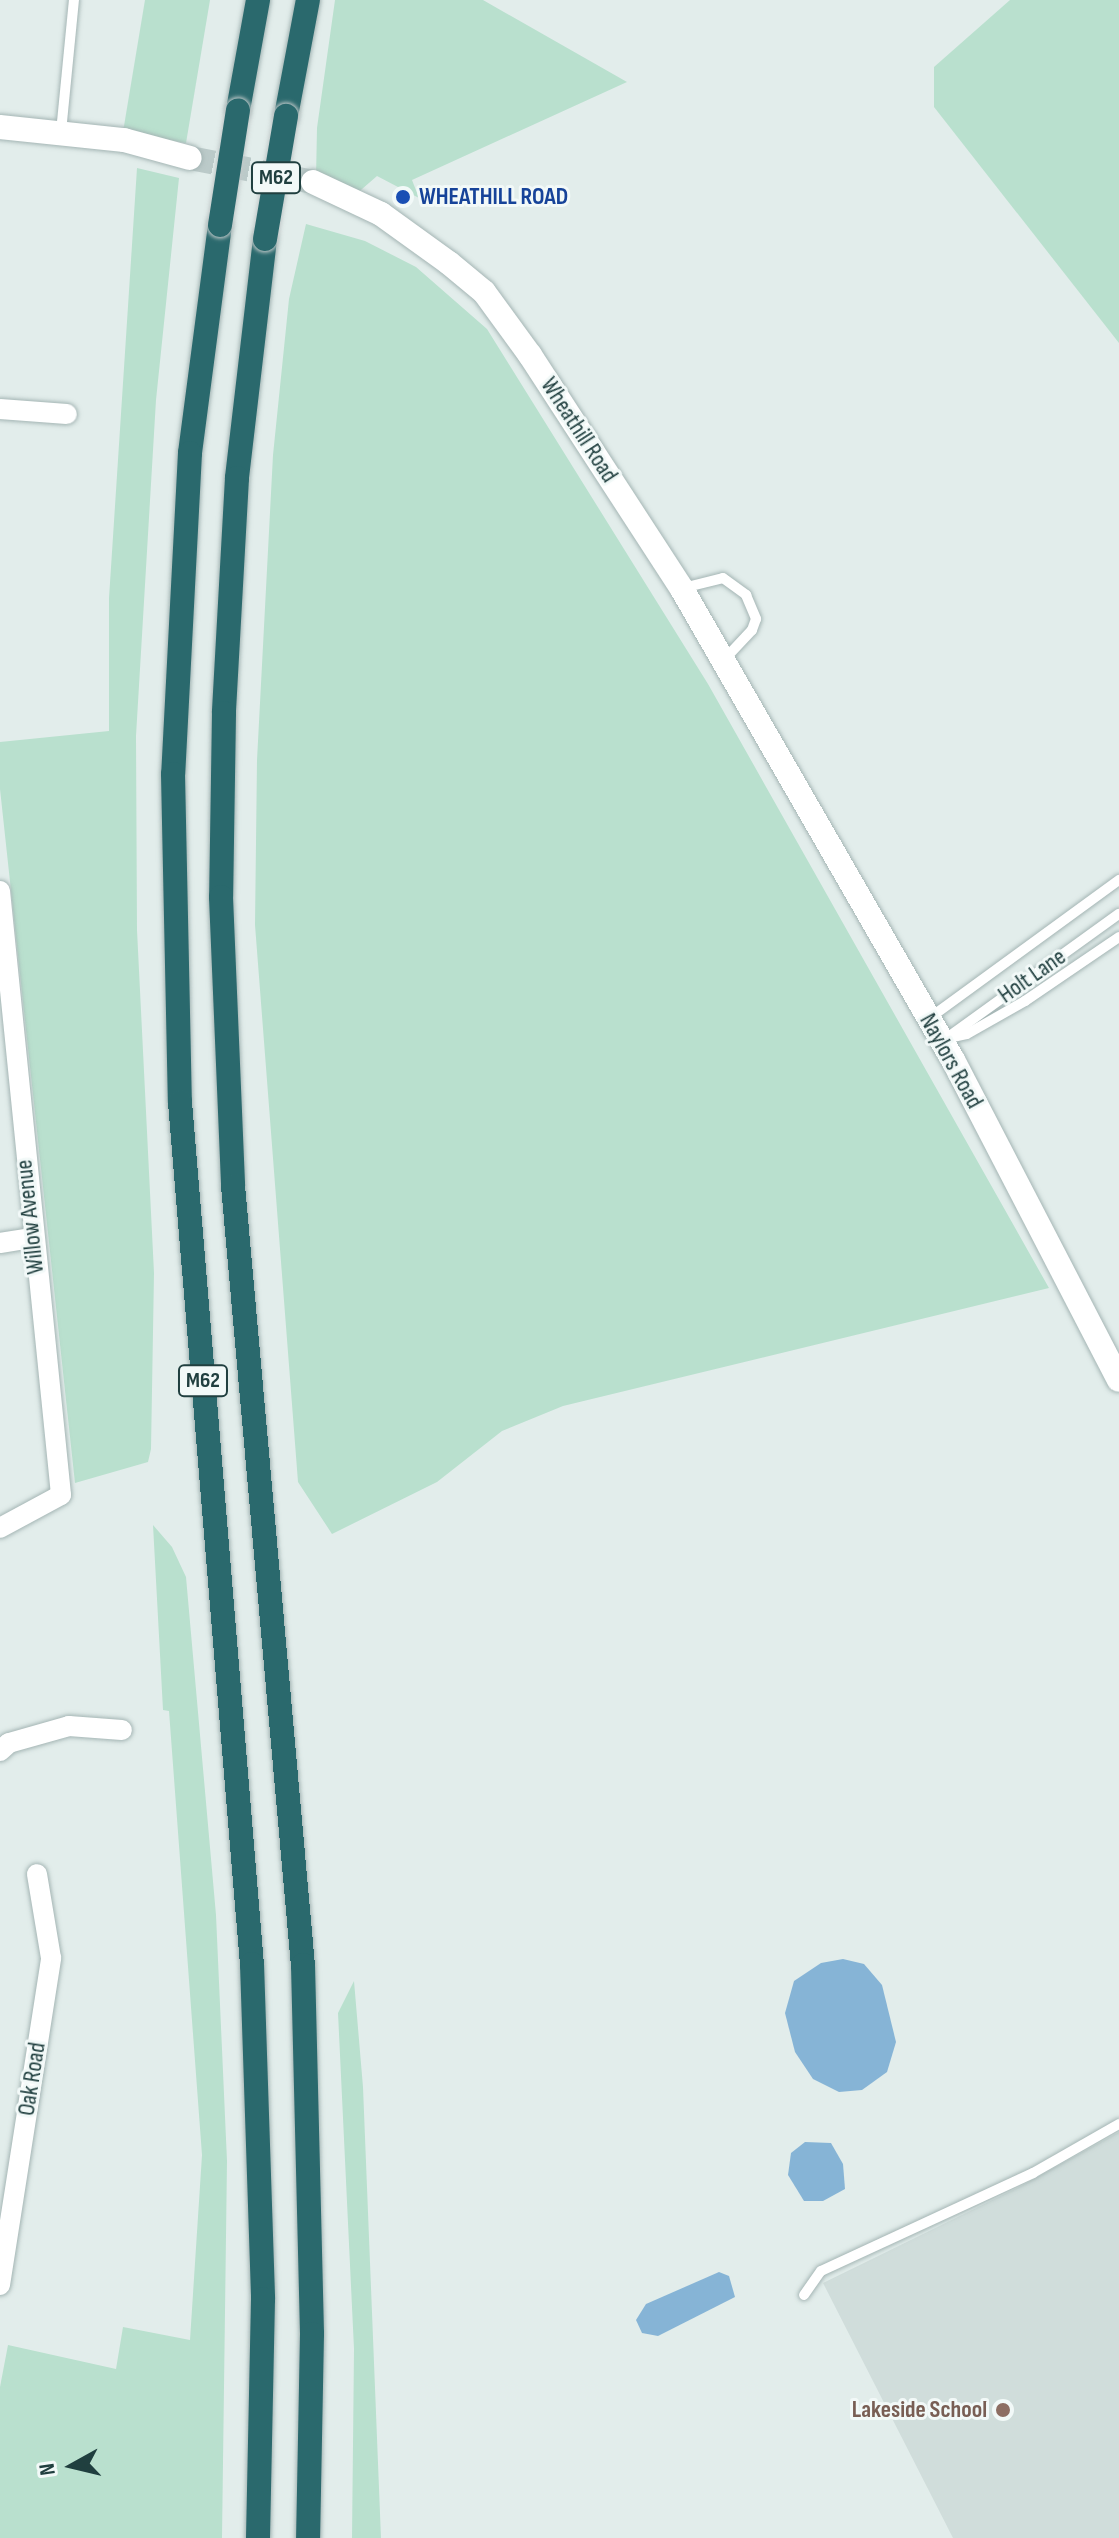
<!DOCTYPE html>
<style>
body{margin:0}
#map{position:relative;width:1119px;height:2538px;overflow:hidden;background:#e2edeb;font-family:"Sofia Sans Condensed",sans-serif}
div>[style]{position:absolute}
.built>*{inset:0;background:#d0dddb}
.green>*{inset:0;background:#b9e0ce}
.water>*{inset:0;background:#86b4d6}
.tertiary-tunnel>*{height:24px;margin-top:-12px;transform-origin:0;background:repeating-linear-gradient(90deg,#bbcac9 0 24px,transparent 0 36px)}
.roads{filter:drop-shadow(0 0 2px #a4b5b4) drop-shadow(0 0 2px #a4b5b4)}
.service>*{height:10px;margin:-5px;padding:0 5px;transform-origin:5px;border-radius:5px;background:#fff}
.minor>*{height:20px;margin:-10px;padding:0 10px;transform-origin:10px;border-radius:10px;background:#fff}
.tertiary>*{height:24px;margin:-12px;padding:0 12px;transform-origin:12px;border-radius:12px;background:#fff}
.motorway>*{height:24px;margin:-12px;padding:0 12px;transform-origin:12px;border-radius:12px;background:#2a696d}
.bridges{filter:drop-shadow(0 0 2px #c1c9c9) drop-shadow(0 0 2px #c1c9c9)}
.motorway-bridge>*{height:24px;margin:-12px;padding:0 12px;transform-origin:12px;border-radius:12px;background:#2a696d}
.dots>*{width:22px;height:22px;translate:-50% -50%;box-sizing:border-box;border:4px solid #f2f9f8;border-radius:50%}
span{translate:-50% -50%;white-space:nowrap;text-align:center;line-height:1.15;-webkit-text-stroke:6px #f2f9f8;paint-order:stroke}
.shield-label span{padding:2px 6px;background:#f2f9f8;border:2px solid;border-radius:6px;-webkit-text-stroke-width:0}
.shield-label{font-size:22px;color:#203f3f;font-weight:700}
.transit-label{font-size:24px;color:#164399;font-weight:700}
.left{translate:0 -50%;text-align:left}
.street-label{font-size:24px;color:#203f3f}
.education-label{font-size:24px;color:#785e54;font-weight:700}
.right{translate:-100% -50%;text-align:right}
.north{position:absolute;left:32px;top:2426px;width:80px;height:80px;-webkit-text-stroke:6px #f2f9f8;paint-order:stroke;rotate:262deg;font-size:22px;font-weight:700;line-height:32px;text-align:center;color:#203f3f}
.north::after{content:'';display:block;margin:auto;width:28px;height:36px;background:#203f3f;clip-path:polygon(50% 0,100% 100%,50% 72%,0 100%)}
</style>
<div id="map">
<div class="built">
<i style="clip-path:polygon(1119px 2132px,1119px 2538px,953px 2538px,823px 2283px,1021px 2186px)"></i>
</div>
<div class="green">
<i style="clip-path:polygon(145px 0,210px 0,186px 143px,123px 132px)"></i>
<i style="clip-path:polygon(335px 0,483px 0,627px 82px,412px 180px,419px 198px,377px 176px,354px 196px,316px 178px,317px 128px)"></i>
<i style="clip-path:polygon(1010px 0,1119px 0,1119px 343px,934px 107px,934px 67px)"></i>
<i style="clip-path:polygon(137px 168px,179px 178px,156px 400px,136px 736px,137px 930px,154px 1273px,151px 1449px,148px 1462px,75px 1483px,0 789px,0 742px,109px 731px,109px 598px)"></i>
<i style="clip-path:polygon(306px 224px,365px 241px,416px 267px,487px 329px,708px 684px,1049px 1288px,563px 1406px,502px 1431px,437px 1482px,332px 1534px,298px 1482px,255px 925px,257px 760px,273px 455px,289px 299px)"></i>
<i style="clip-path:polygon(153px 1525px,172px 1547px,186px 1577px,216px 1915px,227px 2161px,222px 2538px,0 2538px,0 2387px,8px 2345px,116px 2369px,123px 2327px,190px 2340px,202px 2155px,169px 1711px,163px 1710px)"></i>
<i style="clip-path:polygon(354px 1981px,363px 2087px,381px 2538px,352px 2538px,354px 2349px,338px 2013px)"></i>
</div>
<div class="water">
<i style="clip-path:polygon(843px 1959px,864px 1964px,882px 1985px,896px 2042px,887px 2072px,862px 2090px,839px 2092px,813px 2079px,795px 2052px,785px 2013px,794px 1981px,821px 1963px)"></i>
<i style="clip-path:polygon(805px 2142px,831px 2143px,843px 2164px,845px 2189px,823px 2201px,804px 2201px,788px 2175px,791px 2153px)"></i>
<i style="clip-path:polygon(719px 2272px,729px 2276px,735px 2297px,658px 2336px,642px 2333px,636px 2320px,646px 2304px)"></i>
</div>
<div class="tertiary-tunnel">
<i style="left:190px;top:158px;width:125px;rotate:11deg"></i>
</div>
<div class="roads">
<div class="service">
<i style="left:61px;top:132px;width:133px;rotate:-84.4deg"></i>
<i style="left:683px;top:588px;width:41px;rotate:-14deg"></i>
<i style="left:723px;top:578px;width:29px;rotate:36deg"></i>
<i style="left:746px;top:595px;width:26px;rotate:67deg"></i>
<i style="left:756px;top:619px;width:12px;rotate:110deg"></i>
<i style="left:752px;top:630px;width:42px;rotate:133.1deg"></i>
<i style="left:931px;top:1017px;width:233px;rotate:-36.1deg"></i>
<i style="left:948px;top:1038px;width:19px;rotate:-12deg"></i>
<i style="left:967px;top:1034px;width:67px;rotate:-29.6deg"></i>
<i style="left:1025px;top:1001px;width:114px;rotate:-34.2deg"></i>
<i style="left:944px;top:1040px;width:216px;rotate:-35.8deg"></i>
<i style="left:804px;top:2295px;width:29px;rotate:-55deg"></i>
<i style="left:821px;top:2271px;width:234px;rotate:-24.8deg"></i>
<i style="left:1033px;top:2173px;width:99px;rotate:-29.7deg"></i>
</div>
<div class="minor">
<i style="left:0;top:409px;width:67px;rotate:4.3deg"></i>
<i style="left:0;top:891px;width:607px;rotate:84.23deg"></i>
<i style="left:61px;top:1495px;width:69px;rotate:151.6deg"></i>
<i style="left:0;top:1243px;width:31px;rotate:-9deg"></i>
<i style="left:0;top:1751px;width:12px;rotate:-42deg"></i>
<i style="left:9px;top:1743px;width:62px;rotate:-15.8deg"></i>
<i style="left:69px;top:1726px;width:53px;rotate:4.3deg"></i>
<i style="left:0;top:2285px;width:331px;rotate:-81.1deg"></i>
<i style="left:51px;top:1958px;width:85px;rotate:-99.5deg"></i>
</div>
<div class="tertiary">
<i style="left:0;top:127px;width:125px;rotate:6deg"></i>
<i style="left:124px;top:140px;width:68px;rotate:15.3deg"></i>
<i style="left:313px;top:182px;width:75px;rotate:25.2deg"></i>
<i style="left:381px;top:214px;width:84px;rotate:35.8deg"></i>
<i style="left:449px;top:263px;width:45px;rotate:39.6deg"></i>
<i style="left:484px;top:292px;width:78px;rotate:53.9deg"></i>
<i style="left:530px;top:355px;width:279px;rotate:57deg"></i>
<i style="left:682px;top:589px;width:543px;rotate:60.09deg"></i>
<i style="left:953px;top:1060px;width:360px;rotate:62.6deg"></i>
</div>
<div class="motorway">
<i style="left:238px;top:110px;width:112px;rotate:-79.7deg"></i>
<i style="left:286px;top:116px;width:118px;rotate:-79.3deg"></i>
<i style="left:220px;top:225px;width:230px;rotate:97.5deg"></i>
<i style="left:190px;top:453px;width:321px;rotate:93deg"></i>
<i style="left:173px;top:774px;width:328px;rotate:88.8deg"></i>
<i style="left:180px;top:1102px;width:865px;rotate:85.23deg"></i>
<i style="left:252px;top:1964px;width:335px;rotate:88.1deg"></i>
<i style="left:263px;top:2299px;width:239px;rotate:91.2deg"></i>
<i style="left:265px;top:239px;width:241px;rotate:96.7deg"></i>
<i style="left:237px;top:478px;width:235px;rotate:93.2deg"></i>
<i style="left:224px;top:713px;width:184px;rotate:90.9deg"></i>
<i style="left:221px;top:897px;width:289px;rotate:87.6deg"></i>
<i style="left:233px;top:1186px;width:782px;rotate:84.87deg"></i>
<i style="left:303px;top:1965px;width:369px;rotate:88.6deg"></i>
<i style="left:312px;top:2334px;width:204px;rotate:91.1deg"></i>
</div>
</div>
<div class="bridges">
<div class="motorway-bridge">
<i style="left:220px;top:225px;width:116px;rotate:-81.1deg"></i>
<i style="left:265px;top:239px;width:125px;rotate:-80.3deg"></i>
</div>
</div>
<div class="dots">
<i style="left:403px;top:197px;background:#1a4fb4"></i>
<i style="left:1003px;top:2410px;background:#8d6e63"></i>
</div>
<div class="shield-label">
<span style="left:276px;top:178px">M62</span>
<span style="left:203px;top:1381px">M62</span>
</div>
<div class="transit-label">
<span class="left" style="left:419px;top:197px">WHEATHILL ROAD</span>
</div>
<div class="street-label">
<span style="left:579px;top:430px;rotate:57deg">Wheathill Road</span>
<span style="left:1032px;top:976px;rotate:-35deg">Holt Lane</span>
<span style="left:951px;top:1061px;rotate:61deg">Naylors Road</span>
<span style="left:30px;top:1217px;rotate:-96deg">Willow Avenue</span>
<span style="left:32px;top:2079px;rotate:-81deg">Oak Road</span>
</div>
<div class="education-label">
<span class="right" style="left:987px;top:2410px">Lakeside School</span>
</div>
<div class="north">N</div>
</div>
